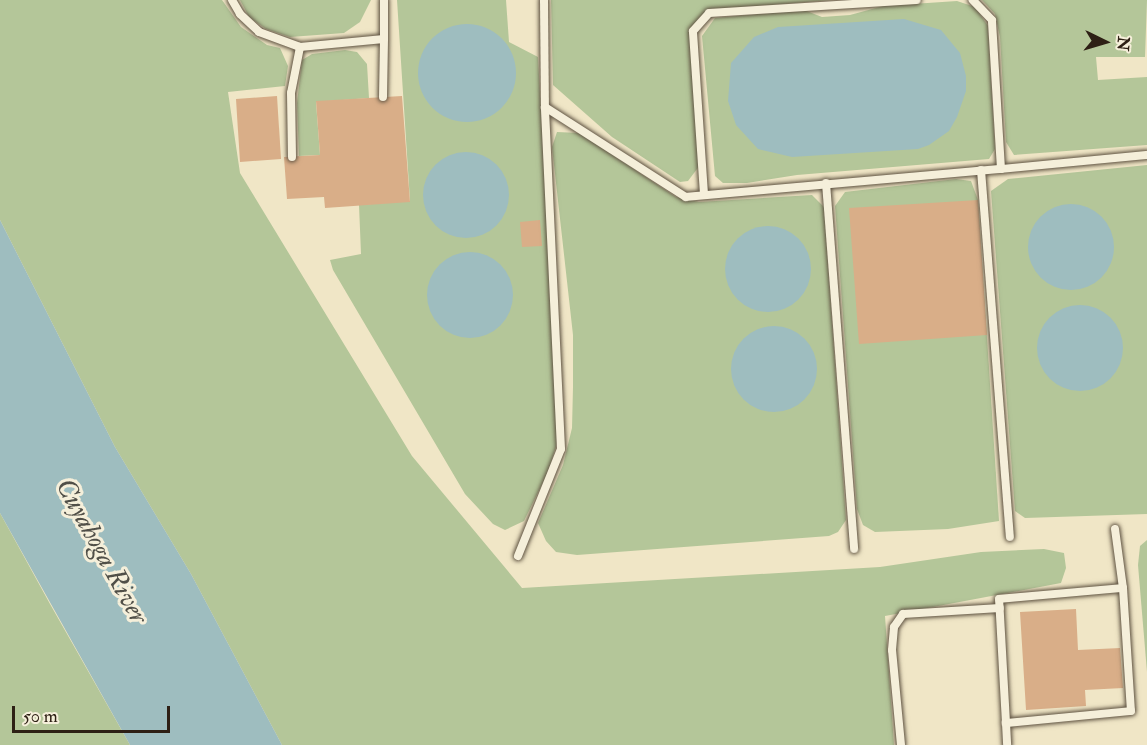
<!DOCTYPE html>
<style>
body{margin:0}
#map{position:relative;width:1147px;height:745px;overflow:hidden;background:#f0e6c6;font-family:"IM FELL Double Pica",serif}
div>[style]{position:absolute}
.green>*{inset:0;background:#b4c699}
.water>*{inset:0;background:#9ebdbf}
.round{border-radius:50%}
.building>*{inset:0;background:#d9ae88}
.roads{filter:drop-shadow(0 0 2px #5e5241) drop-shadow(0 0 2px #5e5241)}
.lane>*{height:8px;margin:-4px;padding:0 4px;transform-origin:4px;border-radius:4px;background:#f5efda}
span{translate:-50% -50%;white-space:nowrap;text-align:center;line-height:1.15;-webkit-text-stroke:6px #f5efda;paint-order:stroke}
.water-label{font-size:27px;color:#504f48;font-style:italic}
.north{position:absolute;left:1075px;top:12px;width:60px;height:60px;-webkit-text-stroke:4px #f5efda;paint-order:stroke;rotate:95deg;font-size:16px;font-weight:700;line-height:24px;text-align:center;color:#2e2015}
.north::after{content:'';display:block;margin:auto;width:21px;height:27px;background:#2e2015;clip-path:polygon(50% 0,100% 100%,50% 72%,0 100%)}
.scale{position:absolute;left:12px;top:706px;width:158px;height:27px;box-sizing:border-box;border:3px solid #2e2015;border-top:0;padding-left:8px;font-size:18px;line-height:21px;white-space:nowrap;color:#2e2015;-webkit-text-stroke:4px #f5efda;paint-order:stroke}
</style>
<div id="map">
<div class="green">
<i style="clip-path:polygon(0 0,222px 0,241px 27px,267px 45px,280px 48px,288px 66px,285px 86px,228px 92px,240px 173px,412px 456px,522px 588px,880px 567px,981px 552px,1044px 549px,1064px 553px,1066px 568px,1061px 583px,885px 616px,894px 745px,282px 745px,191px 574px,115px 447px,0 220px)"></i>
<i style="clip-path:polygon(240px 0,371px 0,360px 22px,344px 33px,290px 37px,266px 29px,249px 17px)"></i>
<i style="clip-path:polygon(397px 0,506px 0,509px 42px,538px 57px,559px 437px,548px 472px,524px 521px,505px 530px,493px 524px,465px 494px,333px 270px,330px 260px,361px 254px,359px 205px,410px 201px)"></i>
<i style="clip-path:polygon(551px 0,831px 0,711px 10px,699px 18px,694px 25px,700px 165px,688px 181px,680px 182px,612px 137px,553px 85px)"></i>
<i style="clip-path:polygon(982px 0,1147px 0,1145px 57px,1096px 57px,1098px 80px,1147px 77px,1147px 145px,1014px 155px,1006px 142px,1000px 37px,995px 14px)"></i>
<i style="clip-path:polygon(957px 1px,975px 7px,988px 26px,995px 149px,989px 159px,797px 175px,747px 183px,723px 183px,715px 176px,702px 36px,715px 18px,804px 10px,822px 17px,850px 15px,883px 6px)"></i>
<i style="clip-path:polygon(345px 50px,357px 52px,367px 64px,369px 98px,316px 102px,320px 155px,299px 156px,297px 103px,302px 60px,312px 54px)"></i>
<i style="clip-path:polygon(557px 132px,579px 133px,676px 197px,699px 202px,812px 195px,824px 207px,846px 520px,838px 532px,829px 536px,577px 555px,556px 552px,546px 541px,538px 523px,563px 465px,572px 428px,573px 387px,573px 335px,552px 147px)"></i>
<i style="clip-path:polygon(1147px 165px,1147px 514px,1025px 518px,1015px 511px,991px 191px,1008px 179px)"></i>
<i style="clip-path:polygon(956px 179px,971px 181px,978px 200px,999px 521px,948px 529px,875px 532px,863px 525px,857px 509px,835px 206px,845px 192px)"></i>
<i style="clip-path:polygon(0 513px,50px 604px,130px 745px,0 745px)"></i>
<i style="clip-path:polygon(1147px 540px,1147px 672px,1138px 565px,1140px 546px)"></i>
</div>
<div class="water">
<i style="clip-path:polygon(904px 19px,941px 30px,960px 53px,966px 76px,966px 91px,957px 117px,949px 131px,929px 145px,918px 149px,792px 157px,758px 149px,736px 125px,728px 101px,731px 63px,754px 37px,778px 27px)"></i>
<i class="round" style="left:418px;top:24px;width:98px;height:98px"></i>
<i class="round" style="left:423px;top:152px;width:86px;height:86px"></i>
<i class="round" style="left:1028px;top:204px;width:86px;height:86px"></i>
<i style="clip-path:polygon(0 220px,115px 447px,191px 574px,282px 745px,130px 745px,0 513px)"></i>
<i class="round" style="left:725px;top:226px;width:86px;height:86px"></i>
<i class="round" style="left:427px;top:252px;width:86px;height:86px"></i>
<i class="round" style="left:1037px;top:305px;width:86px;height:86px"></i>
<i class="round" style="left:731px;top:326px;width:86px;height:86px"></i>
</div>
<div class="building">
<i style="clip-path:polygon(277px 96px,281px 159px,240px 162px,236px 99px)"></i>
<i style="clip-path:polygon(402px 96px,410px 202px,325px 208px,324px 197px,287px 199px,284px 157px,320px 155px,316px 101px)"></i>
<i style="clip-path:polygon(978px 200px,987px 335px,859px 344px,849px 208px)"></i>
<i style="clip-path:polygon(540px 220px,542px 246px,522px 247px,520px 222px)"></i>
<i style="clip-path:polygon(1076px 609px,1078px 650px,1120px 648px,1123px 688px,1085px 690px,1086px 706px,1026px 710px,1020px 612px)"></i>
</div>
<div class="roads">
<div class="lane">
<i style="left:232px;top:0;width:16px;rotate:60deg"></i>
<i style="left:240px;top:14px;width:26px;rotate:43deg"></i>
<i style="left:259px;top:32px;width:44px;rotate:20.1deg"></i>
<i style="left:300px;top:47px;width:84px;rotate:-5.4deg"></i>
<i style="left:384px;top:39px;width:39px;rotate:-90deg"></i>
<i style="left:544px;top:0;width:107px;rotate:89.5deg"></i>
<i style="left:545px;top:107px;width:167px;rotate:32.6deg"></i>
<i style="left:686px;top:197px;width:316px;rotate:-5.1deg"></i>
<i style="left:1001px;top:169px;width:149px;rotate:-93.5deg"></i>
<i style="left:992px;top:20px;width:28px;rotate:-134deg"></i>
<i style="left:383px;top:97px;width:58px;rotate:-89deg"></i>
<i style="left:292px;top:157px;width:64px;rotate:-90.9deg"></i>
<i style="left:291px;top:93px;width:47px;rotate:-78.9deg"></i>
<i style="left:1001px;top:169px;width:147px;rotate:-5.5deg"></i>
<i style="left:981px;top:170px;width:368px;rotate:85.5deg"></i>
<i style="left:826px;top:183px;width:367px;rotate:85.6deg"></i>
<i style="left:704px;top:194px;width:163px;rotate:-93.9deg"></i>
<i style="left:693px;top:31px;width:24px;rotate:-48deg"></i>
<i style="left:709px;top:13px;width:208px;rotate:-3.6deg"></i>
<i style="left:1115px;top:529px;width:60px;rotate:82.3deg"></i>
<i style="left:1123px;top:588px;width:123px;rotate:86.3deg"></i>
<i style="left:1131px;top:711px;width:126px;rotate:174.5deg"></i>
<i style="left:1006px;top:723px;width:124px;rotate:-93.2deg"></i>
<i style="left:999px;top:599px;width:124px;rotate:-5.1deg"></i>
<i style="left:518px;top:556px;width:115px;rotate:-68.1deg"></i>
<i style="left:561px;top:449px;width:342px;rotate:-92.7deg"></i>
<i style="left:1006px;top:723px;width:22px;rotate:87deg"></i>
<i style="left:901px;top:745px;width:95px;rotate:-95.4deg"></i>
<i style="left:892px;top:650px;width:23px;rotate:-85deg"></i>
<i style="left:894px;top:627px;width:16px;rotate:-55deg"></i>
<i style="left:903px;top:614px;width:97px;rotate:-3.5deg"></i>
</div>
</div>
<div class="water-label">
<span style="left:102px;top:551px;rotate:61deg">Cuyahoga River</span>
</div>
<div class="north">N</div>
<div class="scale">50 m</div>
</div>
